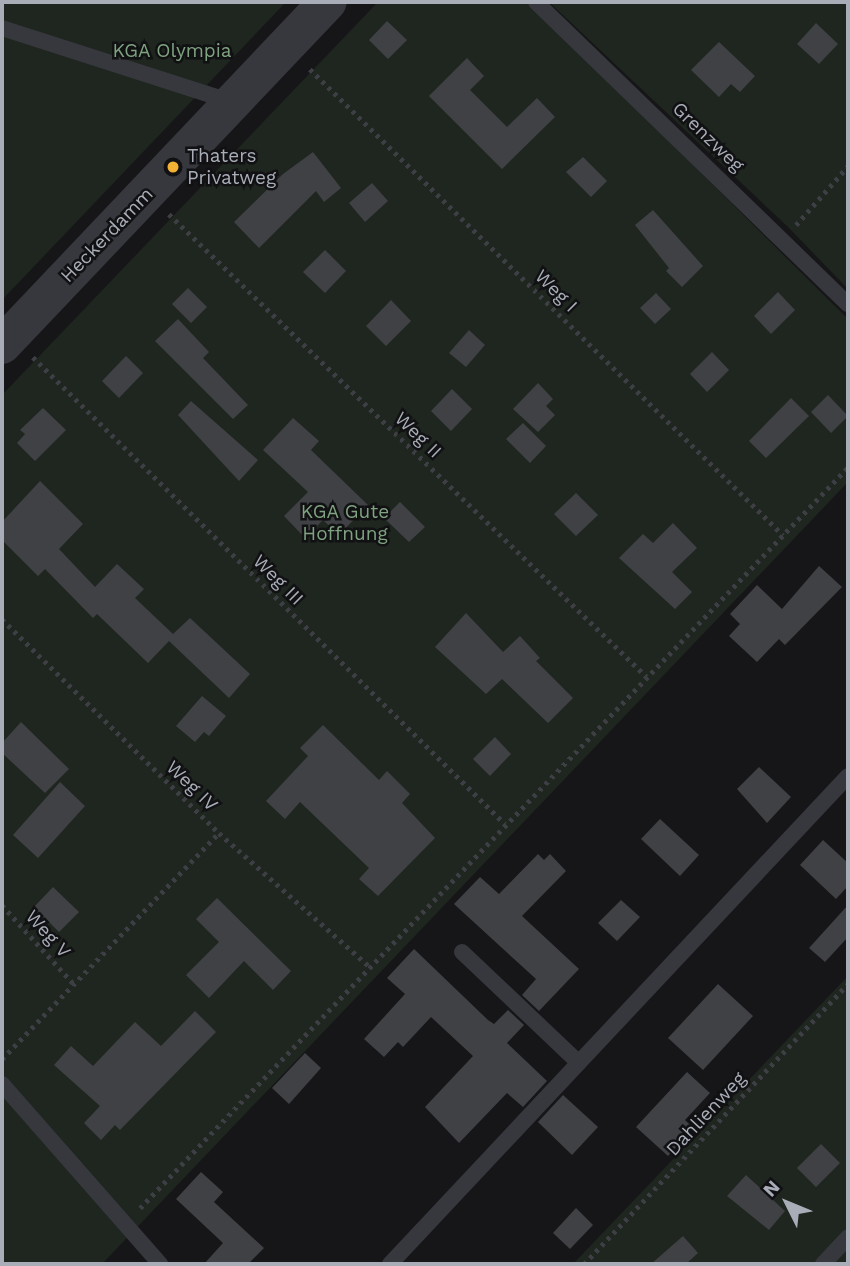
<!DOCTYPE html>
<style>
body{margin:0}
#map{position:relative;width:850px;height:1266px;overflow:hidden;background:#161618;font-family:"Work Sans",sans-serif}
div>[style]{position:absolute}
.green>*{inset:0;background:#1e261f}
.building>*{inset:0;background:#404145}
.path>*{height:4.5px;margin-top:-2.25px;transform-origin:0;background:repeating-linear-gradient(90deg,#3d3f44 0 3.5px,transparent 0 8.5px)}
.service>*{height:16px;margin:-8px;padding:0 8px;transform-origin:8px;border-radius:8px;background:#37383d}
.tertiary>*{height:38px;margin:-19px;padding:0 19px;transform-origin:19px;border-radius:19px;background:#37383d}
.dots>*{width:19px;height:19px;translate:-50% -50%;box-sizing:border-box;border:4px solid #111113;border-radius:50%}
span{translate:-50% -50%;white-space:nowrap;text-align:center;line-height:1.15;-webkit-text-stroke:5px #111113;paint-order:stroke}
.park-label{font-size:19px;color:#7fa381}
.street-label{font-size:19px;color:#a8adb8}
.poi-label{font-size:19px;color:#a8adb8}
.left{translate:0 -50%;text-align:left}
.frame{position:absolute;inset:0;border:4px solid #a8adb8;pointer-events:none}
.north{position:absolute;left:752px;top:1168px;width:70px;height:70px;-webkit-text-stroke:5px #111113;paint-order:stroke;rotate:313deg;font-size:19px;font-weight:700;line-height:28px;text-align:center;color:#a8adb8}
.north::after{content:'';display:block;margin:auto;width:24px;height:32px;background:#a8adb8;clip-path:polygon(50% 0,100% 100%,50% 72%,0 100%)}
</style>
<div id="map">
<div class="green">
<i style="clip-path:polygon(2px 2px,286px 2px,2px 300px)"></i>
<i style="clip-path:polygon(378px 2px,529px 2px,848px 319px,848px 482px,102px 1264px,2px 1264px,2px 395px)"></i>
<i style="clip-path:polygon(549px 2px,848px 2px,848px 289px,787px 226px)"></i>
<i style="clip-path:polygon(848px 976px,848px 1264px,573px 1264px)"></i>
</div>
<div class="building">
<i style="clip-path:polygon(387px 21px,407px 40px,388px 59px,369px 40px)"></i>
<i style="clip-path:polygon(816px 23px,838px 44px,819px 64px,797px 44px)"></i>
<i style="clip-path:polygon(719px 42px,755px 76px,740px 92px,731px 84px,719px 97px,691px 70px)"></i>
<i style="clip-path:polygon(467px 58px,484px 76px,470px 90px,507px 127px,537px 98px,555px 117px,502px 169px,429px 96px)"></i>
<i style="clip-path:polygon(313px 152px,341px 188px,324px 202px,316px 191px,259px 248px,234px 222px,283px 174px)"></i>
<i style="clip-path:polygon(583px 157px,607px 181px,591px 197px,566px 172px)"></i>
<i style="clip-path:polygon(372px 183px,388px 201px,365px 222px,349px 203px)"></i>
<i style="clip-path:polygon(653px 210px,703px 266px,682px 287px,666px 271px,669px 268px,635px 225px)"></i>
<i style="clip-path:polygon(325px 250px,346px 271px,325px 293px,303px 272px)"></i>
<i style="clip-path:polygon(188px 288px,207px 307px,191px 323px,172px 304px)"></i>
<i style="clip-path:polygon(778px 292px,795px 310px,771px 334px,754px 316px)"></i>
<i style="clip-path:polygon(656px 293px,671px 309px,655px 324px,640px 308px)"></i>
<i style="clip-path:polygon(391px 300px,411px 321px,386px 346px,366px 326px)"></i>
<i style="clip-path:polygon(178px 319px,209px 352px,203px 358px,248px 405px,233px 419px,155px 341px)"></i>
<i style="clip-path:polygon(469px 330px,485px 345px,466px 367px,449px 353px)"></i>
<i style="clip-path:polygon(712px 352px,729px 370px,707px 392px,690px 374px)"></i>
<i style="clip-path:polygon(126px 356px,143px 373px,119px 398px,102px 381px)"></i>
<i style="clip-path:polygon(538px 383px,553px 399px,546px 406px,555px 415px,538px 432px,513px 409px)"></i>
<i style="clip-path:polygon(452px 389px,472px 409px,451px 431px,431px 411px)"></i>
<i style="clip-path:polygon(828px 395px,848px 416px,831px 433px,811px 412px)"></i>
<i style="clip-path:polygon(791px 398px,809px 416px,766px 458px,749px 441px)"></i>
<i style="clip-path:polygon(191px 401px,258px 460px,239px 481px,178px 415px)"></i>
<i style="clip-path:polygon(43px 408px,66px 430px,35px 461px,17px 443px,25px 434px,20px 430px)"></i>
<i style="clip-path:polygon(293px 418px,319px 441px,311px 450px,368px 505px,339px 535px,323px 520px,305px 538px,284px 516px,308px 492px,263px 450px)"></i>
<i style="clip-path:polygon(523px 423px,546px 446px,530px 463px,506px 439px)"></i>
<i style="clip-path:polygon(40px 481px,83px 524px,59px 549px,95px 587px,117px 564px,144px 589px,135px 598px,173px 634px,190px 618px,250px 674px,229px 698px,169px 641px,148px 663px,97px 614px,93px 618px,45px 569px,38px 576px,2px 540px,2px 522px)"></i>
<i style="clip-path:polygon(576px 493px,598px 515px,576px 536px,554px 514px)"></i>
<i style="clip-path:polygon(400px 502px,425px 527px,409px 542px,384px 518px)"></i>
<i style="clip-path:polygon(673px 523px,697px 548px,672px 572px,692px 592px,675px 609px,619px 558px,643px 534px,653px 543px)"></i>
<i style="clip-path:polygon(819px 566px,842px 587px,785px 645px,779px 639px,757px 662px,729px 636px,740px 624px,730px 614px,757px 585px,782px 609px)"></i>
<i style="clip-path:polygon(466px 613px,503px 652px,520px 636px,540px 658px,536px 661px,573px 698px,548px 723px,502px 679px,486px 694px,435px 647px)"></i>
<i style="clip-path:polygon(202px 696px,226px 716px,209px 736px,204px 732px,195px 742px,176px 726px)"></i>
<i style="clip-path:polygon(21px 722px,69px 769px,45px 793px,2px 753px,2px 743px)"></i>
<i style="clip-path:polygon(323px 725px,379px 780px,387px 771px,410px 794px,402px 803px,435px 838px,378px 896px,359px 879px,369px 868px,300px 802px,285px 819px,266px 801px,308px 756px,300px 748px)"></i>
<i style="clip-path:polygon(495px 737px,511px 754px,490px 776px,473px 759px)"></i>
<i style="clip-path:polygon(759px 767px,791px 797px,767px 823px,737px 789px)"></i>
<i style="clip-path:polygon(60px 782px,85px 806px,38px 858px,13px 835px)"></i>
<i style="clip-path:polygon(660px 819px,699px 855px,680px 876px,641px 839px)"></i>
<i style="clip-path:polygon(823px 840px,848px 863px,848px 886px,836px 899px,800px 865px)"></i>
<i style="clip-path:polygon(538px 854px,544px 860px,550px 854px,566px 871px,522px 916px,579px 969px,539px 1011px,522px 995px,536px 979px,454px 904px,480px 877px,499px 894px)"></i>
<i style="clip-path:polygon(53px 887px,79px 912px,59px 932px,34px 907px)"></i>
<i style="clip-path:polygon(217px 898px,291px 971px,273px 990px,244px 961px,209px 998px,186px 975px,219px 942px,196px 919px)"></i>
<i style="clip-path:polygon(621px 900px,640px 917px,617px 941px,598px 923px)"></i>
<i style="clip-path:polygon(848px 905px,848px 937px,825px 962px,809px 948px)"></i>
<i style="clip-path:polygon(414px 949px,488px 1020px,494px 1024px,508px 1010px,524px 1025px,507px 1043px,547px 1081px,523px 1107px,507px 1093px,459px 1143px,425px 1107px,473px 1056px,431px 1017px,403px 1047px,398px 1042px,384px 1057px,364px 1039px,405px 994px,387px 978px)"></i>
<i style="clip-path:polygon(718px 984px,753px 1016px,703px 1070px,668px 1038px)"></i>
<i style="clip-path:polygon(195px 1011px,216px 1032px,120px 1130px,115px 1125px,101px 1140px,84px 1123px,100px 1106px,54px 1065px,71px 1046px,93px 1066px,135px 1022px,161px 1046px)"></i>
<i style="clip-path:polygon(305px 1053px,321px 1068px,289px 1104px,272px 1088px)"></i>
<i style="clip-path:polygon(687px 1072px,710px 1093px,685px 1120px,693px 1128px,668px 1156px,636px 1127px)"></i>
<i style="clip-path:polygon(563px 1095px,598px 1127px,572px 1155px,538px 1122px)"></i>
<i style="clip-path:polygon(821px 1144px,840px 1163px,816px 1187px,797px 1168px)"></i>
<i style="clip-path:polygon(201px 1172px,223px 1192px,214px 1202px,264px 1248px,248px 1264px,204px 1264px,223px 1243px,176px 1199px)"></i>
<i style="clip-path:polygon(746px 1175px,785px 1211px,769px 1230px,727px 1196px)"></i>
<i style="clip-path:polygon(576px 1208px,593px 1225px,570px 1249px,553px 1233px)"></i>
<i style="clip-path:polygon(683px 1236px,698px 1253px,686px 1264px,651px 1264px)"></i>
</div>
<div class="path">
<i style="left:310px;top:69px;width:664px;rotate:44.57deg"></i>
<i style="left:169px;top:214px;width:665px;rotate:44.09deg"></i>
<i style="left:796px;top:225px;width:79px;rotate:-48.6deg"></i>
<i style="left:33px;top:357px;width:664px;rotate:44.69deg"></i>
<i style="left:2px;top:619px;width:305px;rotate:44.6deg"></i>
<i style="left:219px;top:833px;width:200px;rotate:41.6deg"></i>
<i style="left:2px;top:905px;width:105px;rotate:47.7deg"></i>
<i style="left:2px;top:1059px;width:313px;rotate:-46.2deg"></i>
<i style="left:140px;top:1208px;width:1025px;rotate:-46.3deg"></i>
<i style="left:584px;top:1264px;width:385px;rotate:-46.7deg"></i>
</div>
<div class="service">
<i style="left:536px;top:2px;width:434px;rotate:44.1deg"></i>
<i style="left:2px;top:28px;width:239px;rotate:17.8deg"></i>
<i style="left:462px;top:952px;width:161px;rotate:43.5deg"></i>
<i style="left:2px;top:1084px;width:240px;rotate:48.7deg"></i>
<i style="left:390px;top:1264px;width:669px;rotate:-46.82deg"></i>
<i style="left:823px;top:1264px;width:37px;rotate:-47deg"></i>
</div>
<div class="tertiary">
<i style="left:2px;top:345px;width:473px;rotate:-46.5deg"></i>
</div>
<div class="dots">
<i style="left:173px;top:167px;background:#f2b134"></i>
</div>
<div class="park-label">
<span style="left:172px;top:51px">KGA Olympia</span>
<span style="left:345px;top:523px">KGA Gute<br>Hoffnung</span>
</div>
<div class="street-label">
<span style="left:708px;top:137px;rotate:44deg">Grenzweg</span>
<span style="left:107px;top:235px;rotate:-46deg">Heckerdamm</span>
<span style="left:556px;top:291px;rotate:45deg">Weg I</span>
<span style="left:418px;top:435px;rotate:44deg">Weg II</span>
<span style="left:278px;top:580px;rotate:45deg">Weg III</span>
<span style="left:192px;top:786px;rotate:44deg">Weg IV</span>
<span style="left:48px;top:934px;rotate:48deg">Weg V</span>
<span style="left:706px;top:1114px;rotate:-47deg">Dahlienweg</span>
</div>
<div class="poi-label">
<span class="left" style="left:187px;top:167px">Thaters<br>Privatweg</span>
</div>
<div class="frame"></div>
<div class="north">N</div>
</div>
